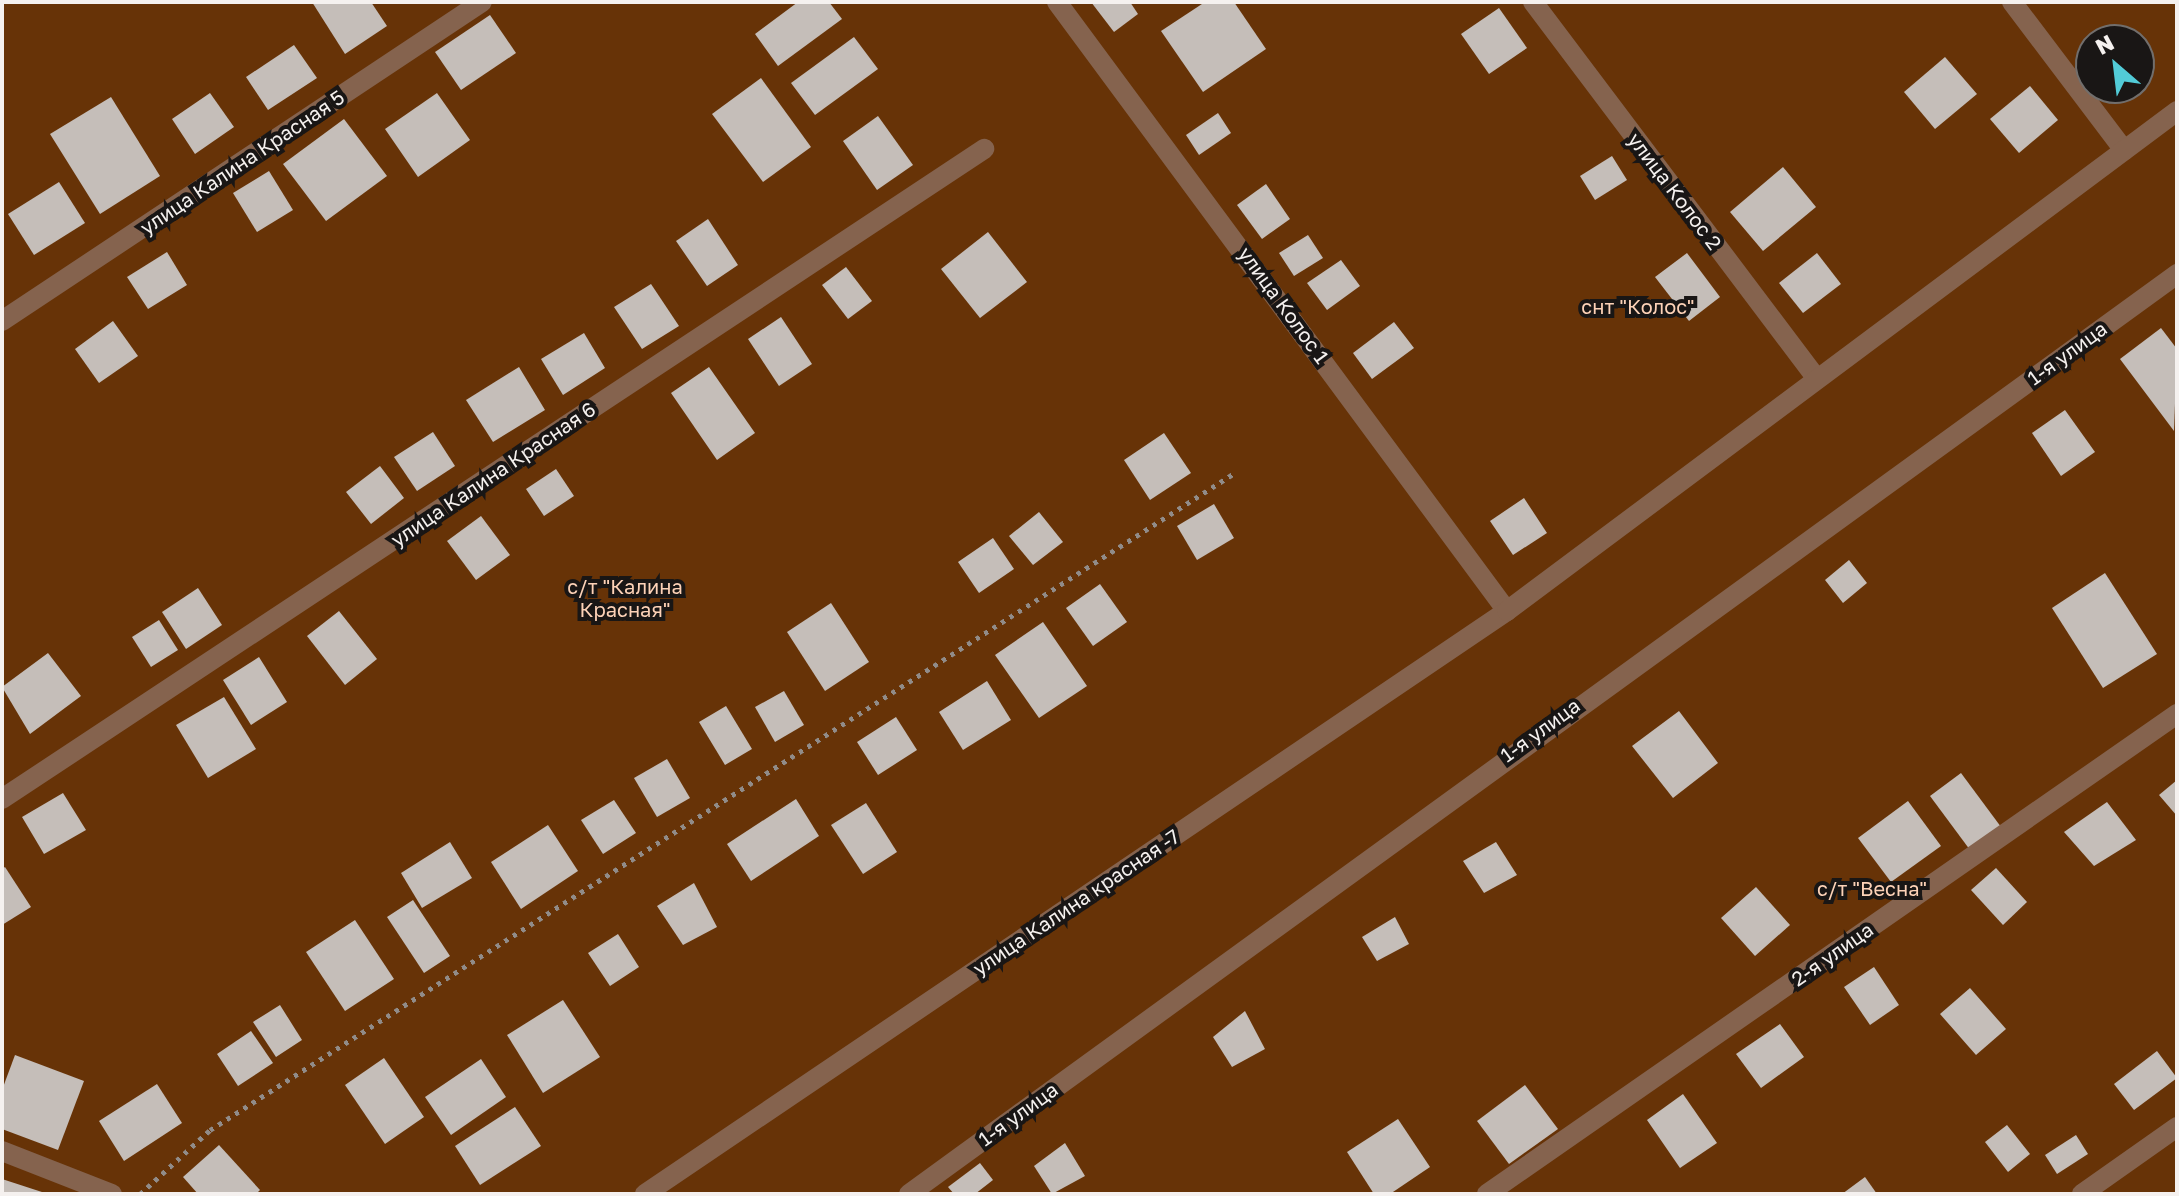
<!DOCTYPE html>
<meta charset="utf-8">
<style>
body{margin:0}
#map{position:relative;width:2179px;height:1196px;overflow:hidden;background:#332d2a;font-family:"Golos Text",sans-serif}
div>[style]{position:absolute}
.green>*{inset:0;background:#673307}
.building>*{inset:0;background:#c5beb9}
.path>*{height:5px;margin-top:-2.5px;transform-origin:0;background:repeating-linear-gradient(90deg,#918c89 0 4px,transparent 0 10px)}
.street>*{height:20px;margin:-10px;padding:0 10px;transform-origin:10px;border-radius:10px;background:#85634e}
span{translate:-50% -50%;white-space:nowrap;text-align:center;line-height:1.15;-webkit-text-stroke:8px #191615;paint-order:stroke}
.street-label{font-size:20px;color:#f5f1ef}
.park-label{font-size:20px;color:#fdd2b7}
.frame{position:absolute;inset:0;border:4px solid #f5f1ef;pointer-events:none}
.north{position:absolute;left:2075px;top:24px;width:80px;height:80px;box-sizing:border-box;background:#191615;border:2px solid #716e6c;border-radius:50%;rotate:332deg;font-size:22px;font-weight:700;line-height:32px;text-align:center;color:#f5f1ef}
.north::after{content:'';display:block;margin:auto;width:28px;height:36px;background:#52cbd7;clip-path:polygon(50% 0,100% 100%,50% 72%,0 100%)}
</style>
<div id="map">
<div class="green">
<i style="clip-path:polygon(evenodd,2px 2px,2177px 2px,2177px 1194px,2px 1194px,2px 2px,2091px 40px,2139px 40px,2139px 88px,2091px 88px,2091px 40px)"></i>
</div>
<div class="building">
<i style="clip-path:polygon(312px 2px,371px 2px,387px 26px,345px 54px)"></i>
<i style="clip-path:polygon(798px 2px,829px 2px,842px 19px,778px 66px,755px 34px)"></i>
<i style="clip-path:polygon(1091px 2px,1130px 2px,1138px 14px,1114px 32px)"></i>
<i style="clip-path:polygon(1205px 2px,1234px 2px,1266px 49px,1203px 92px,1161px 31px)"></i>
<i style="clip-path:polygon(1499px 8px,1527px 48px,1489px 74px,1461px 34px)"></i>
<i style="clip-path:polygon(490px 15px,516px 53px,461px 90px,435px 52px)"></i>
<i style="clip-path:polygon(854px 37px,878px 69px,815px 115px,791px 83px)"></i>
<i style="clip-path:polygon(294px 45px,317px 78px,268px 110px,246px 77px)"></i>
<i style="clip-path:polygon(1945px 57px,1977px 94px,1935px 129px,1904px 92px)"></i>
<i style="clip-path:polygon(761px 78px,811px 147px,763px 182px,712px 114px)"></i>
<i style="clip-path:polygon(2030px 86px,2058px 120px,2019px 153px,1990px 119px)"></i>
<i style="clip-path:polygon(210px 93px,234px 127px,195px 154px,172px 119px)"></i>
<i style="clip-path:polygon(437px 93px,470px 140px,418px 177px,385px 129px)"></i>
<i style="clip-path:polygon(111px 97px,160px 176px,100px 214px,50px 134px)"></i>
<i style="clip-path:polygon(1218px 113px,1231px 133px,1199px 155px,1186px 135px)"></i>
<i style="clip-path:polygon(878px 116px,913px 165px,877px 190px,843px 141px)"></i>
<i style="clip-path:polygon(344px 119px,387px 176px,326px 221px,283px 164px)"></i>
<i style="clip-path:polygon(1612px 156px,1627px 180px,1595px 200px,1580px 176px)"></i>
<i style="clip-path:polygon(1783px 167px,1816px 207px,1763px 251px,1730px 212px)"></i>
<i style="clip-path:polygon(269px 171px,293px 210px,257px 232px,233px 193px)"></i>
<i style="clip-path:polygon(59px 182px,85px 223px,34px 255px,8px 214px)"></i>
<i style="clip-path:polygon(1266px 184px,1290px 219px,1262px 239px,1237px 205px)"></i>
<i style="clip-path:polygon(708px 219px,738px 265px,707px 286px,676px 241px)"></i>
<i style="clip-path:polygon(988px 232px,1027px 282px,980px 318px,941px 269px)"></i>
<i style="clip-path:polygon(1308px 235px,1323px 258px,1294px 276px,1279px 253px)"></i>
<i style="clip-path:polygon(167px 252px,187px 285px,148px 309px,127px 277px)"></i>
<i style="clip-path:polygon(1687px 253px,1720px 297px,1689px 321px,1655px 277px)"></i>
<i style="clip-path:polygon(1817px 253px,1841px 284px,1803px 313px,1779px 283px)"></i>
<i style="clip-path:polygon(1341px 260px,1360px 286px,1327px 310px,1307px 283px)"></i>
<i style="clip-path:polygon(846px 267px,872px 301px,848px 319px,822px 285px)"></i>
<i style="clip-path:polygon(651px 284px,679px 326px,642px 349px,614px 307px)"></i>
<i style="clip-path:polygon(781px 317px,812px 364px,779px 386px,748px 339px)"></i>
<i style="clip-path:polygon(113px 321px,138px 356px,99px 383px,75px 349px)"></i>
<i style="clip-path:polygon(1394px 322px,1414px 348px,1372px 379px,1353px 353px)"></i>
<i style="clip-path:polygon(2161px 328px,2177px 349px,2174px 431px,2120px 359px)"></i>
<i style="clip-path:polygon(584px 333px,605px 368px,563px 395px,541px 359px)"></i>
<i style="clip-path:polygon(519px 367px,545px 410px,493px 442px,466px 400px)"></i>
<i style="clip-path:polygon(709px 367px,755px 433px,717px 460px,671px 393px)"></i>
<i style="clip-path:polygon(2065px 410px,2095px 452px,2061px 476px,2032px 433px)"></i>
<i style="clip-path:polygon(433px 432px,455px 466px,417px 491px,394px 457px)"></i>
<i style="clip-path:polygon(1164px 433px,1191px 473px,1150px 500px,1124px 460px)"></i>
<i style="clip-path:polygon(380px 466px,404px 498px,371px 524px,346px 492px)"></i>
<i style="clip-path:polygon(556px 469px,574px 496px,544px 516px,526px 489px)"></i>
<i style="clip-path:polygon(1524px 498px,1547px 533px,1513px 555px,1490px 521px)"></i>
<i style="clip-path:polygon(1214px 504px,1234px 538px,1197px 560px,1177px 526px)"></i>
<i style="clip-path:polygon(1039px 512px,1063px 542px,1033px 565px,1009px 536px)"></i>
<i style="clip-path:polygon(481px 516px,510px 555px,476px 580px,447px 541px)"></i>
<i style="clip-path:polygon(993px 538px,1014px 569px,979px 593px,958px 562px)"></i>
<i style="clip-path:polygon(1849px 560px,1867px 583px,1843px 603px,1825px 580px)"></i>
<i style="clip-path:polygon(2105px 573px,2157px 654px,2103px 688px,2052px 608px)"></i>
<i style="clip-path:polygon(1100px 584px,1127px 622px,1093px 646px,1066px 608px)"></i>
<i style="clip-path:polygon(198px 588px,222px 625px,186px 649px,162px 612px)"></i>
<i style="clip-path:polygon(831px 603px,869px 662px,825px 691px,787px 632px)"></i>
<i style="clip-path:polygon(339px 611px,377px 659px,345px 685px,307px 636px)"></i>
<i style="clip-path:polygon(159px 620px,178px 650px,151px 667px,132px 637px)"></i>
<i style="clip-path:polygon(1043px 622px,1087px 686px,1039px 718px,995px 655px)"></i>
<i style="clip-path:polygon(48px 653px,81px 696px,30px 734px,2px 687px)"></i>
<i style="clip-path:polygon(259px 657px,287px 702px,251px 725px,223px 680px)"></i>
<i style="clip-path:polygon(987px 681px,1011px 720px,963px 750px,939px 712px)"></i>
<i style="clip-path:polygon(784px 691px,804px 725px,775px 742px,755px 707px)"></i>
<i style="clip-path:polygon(224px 697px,256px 749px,208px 778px,176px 725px)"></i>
<i style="clip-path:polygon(726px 706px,752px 749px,725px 765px,699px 722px)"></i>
<i style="clip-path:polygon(1679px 711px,1718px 763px,1673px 798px,1632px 746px)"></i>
<i style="clip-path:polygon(896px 717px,917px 750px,878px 775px,857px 742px)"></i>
<i style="clip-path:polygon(667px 759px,690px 798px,657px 817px,634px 778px)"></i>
<i style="clip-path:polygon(1961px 773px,2004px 831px,1973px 854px,1930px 796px)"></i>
<i style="clip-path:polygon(2177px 780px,2177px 816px,2159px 795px)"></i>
<i style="clip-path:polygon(63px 793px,86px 830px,44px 854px,22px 817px)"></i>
<i style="clip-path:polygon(796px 799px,819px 836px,751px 881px,727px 844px)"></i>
<i style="clip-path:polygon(614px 800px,636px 833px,603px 854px,581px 820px)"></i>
<i style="clip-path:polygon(1908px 801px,1941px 846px,1891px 882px,1858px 838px)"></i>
<i style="clip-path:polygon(2107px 802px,2136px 840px,2094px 866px,2064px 832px)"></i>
<i style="clip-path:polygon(866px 803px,897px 852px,863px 874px,831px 825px)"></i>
<i style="clip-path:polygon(548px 825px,578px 871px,521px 909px,491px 862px)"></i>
<i style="clip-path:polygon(450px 842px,472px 878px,422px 908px,401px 873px)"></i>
<i style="clip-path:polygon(1496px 842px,1517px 875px,1484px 893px,1463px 861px)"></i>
<i style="clip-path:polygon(5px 867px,31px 907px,2px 925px,2px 869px)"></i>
<i style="clip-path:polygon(1996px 868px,2027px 902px,2003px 925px,1971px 890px)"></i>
<i style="clip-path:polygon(694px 883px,717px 927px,683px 945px,657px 906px)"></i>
<i style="clip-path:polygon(1756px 887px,1790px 925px,1755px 956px,1721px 918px)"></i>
<i style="clip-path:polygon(413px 900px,450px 956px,424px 973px,387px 917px)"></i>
<i style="clip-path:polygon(1395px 917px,1409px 944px,1377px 961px,1362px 937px)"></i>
<i style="clip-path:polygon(355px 920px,394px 979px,345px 1011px,306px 952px)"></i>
<i style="clip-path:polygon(618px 934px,639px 967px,610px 986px,588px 953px)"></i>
<i style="clip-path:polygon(1874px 967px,1899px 1005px,1870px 1025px,1844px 987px)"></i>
<i style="clip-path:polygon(1970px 988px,2006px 1029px,1976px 1055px,1940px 1014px)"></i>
<i style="clip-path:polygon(563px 1000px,600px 1057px,543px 1093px,507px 1035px)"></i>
<i style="clip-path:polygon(280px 1005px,302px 1040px,276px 1057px,253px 1022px)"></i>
<i style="clip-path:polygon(1245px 1011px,1265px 1049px,1232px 1067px,1213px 1037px)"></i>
<i style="clip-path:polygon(1780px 1024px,1804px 1057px,1761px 1088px,1736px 1054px)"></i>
<i style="clip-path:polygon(251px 1031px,273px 1063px,238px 1086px,217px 1054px)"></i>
<i style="clip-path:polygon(2157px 1051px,2177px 1078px,2134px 1110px,2114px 1084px)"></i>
<i style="clip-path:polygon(15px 1055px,84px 1081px,58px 1150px,2px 1129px,2px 1090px)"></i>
<i style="clip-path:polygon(384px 1058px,424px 1117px,385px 1144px,345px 1085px)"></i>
<i style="clip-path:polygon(481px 1059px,506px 1097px,451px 1135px,425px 1097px)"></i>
<i style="clip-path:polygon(157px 1084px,182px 1123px,124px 1161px,99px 1121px)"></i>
<i style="clip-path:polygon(1525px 1085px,1558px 1129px,1509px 1164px,1477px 1121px)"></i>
<i style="clip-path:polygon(1683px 1094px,1717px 1143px,1680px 1168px,1647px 1120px)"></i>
<i style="clip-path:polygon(515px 1107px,541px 1146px,480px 1185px,455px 1146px)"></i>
<i style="clip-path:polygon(1398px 1119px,1430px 1167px,1390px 1194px,1374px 1194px,1347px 1152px)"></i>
<i style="clip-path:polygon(2007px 1125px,2030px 1154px,2008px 1172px,1985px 1142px)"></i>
<i style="clip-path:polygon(2076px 1135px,2088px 1154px,2057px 1174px,2045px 1155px)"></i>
<i style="clip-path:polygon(1065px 1143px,1085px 1176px,1052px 1194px,1034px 1166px)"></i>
<i style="clip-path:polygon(219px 1145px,260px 1190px,256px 1194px,198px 1194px,183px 1177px)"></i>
<i style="clip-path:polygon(980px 1163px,993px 1180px,975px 1194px,954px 1194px,948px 1187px)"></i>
<i style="clip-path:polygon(1865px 1177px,1877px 1194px,1842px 1194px)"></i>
<i style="clip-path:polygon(2px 1179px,45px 1193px,45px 1194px,2px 1194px)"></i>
</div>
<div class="path">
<i style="left:140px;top:1194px;width:95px;rotate:-42.4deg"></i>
<i style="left:210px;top:1130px;width:1215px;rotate:-32.67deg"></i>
</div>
<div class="street">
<i style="left:1057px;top:2px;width:757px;rotate:53.54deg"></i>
<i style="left:1533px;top:2px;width:472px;rotate:53deg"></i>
<i style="left:2012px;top:2px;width:186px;rotate:52.9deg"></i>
<i style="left:2px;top:321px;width:576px;rotate:-33.61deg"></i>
<i style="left:2px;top:799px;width:1178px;rotate:-33.5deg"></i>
<i style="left:2px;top:1151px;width:118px;rotate:21.4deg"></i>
<i style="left:645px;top:1194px;width:1041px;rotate:-34.07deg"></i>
<i style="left:1507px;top:611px;width:836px;rotate:-36.73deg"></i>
<i style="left:909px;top:1194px;width:1567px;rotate:-35.96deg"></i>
<i style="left:1487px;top:1194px;width:841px;rotate:-34.82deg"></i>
<i style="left:2082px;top:1194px;width:116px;rotate:-35.2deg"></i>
</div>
<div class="street-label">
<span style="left:242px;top:162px;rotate:-34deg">улица Калина Красная 5</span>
<span style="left:1675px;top:191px;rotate:53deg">улица Колос 2</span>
<span style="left:1284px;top:305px;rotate:54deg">улица Колос 1</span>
<span style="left:2067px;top:353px;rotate:-36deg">1-я улица</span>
<span style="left:493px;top:474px;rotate:-34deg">улица Калина Красная 6</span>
<span style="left:1540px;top:730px;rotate:-36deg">1-я улица</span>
<span style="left:1076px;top:902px;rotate:-34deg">улица Калина красная -7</span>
<span style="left:1832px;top:954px;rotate:-35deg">2-я улица</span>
<span style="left:1018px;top:1114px;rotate:-36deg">1-я улица</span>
</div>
<div class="park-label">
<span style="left:1638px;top:306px">снт "Колос"</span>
<span style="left:625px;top:598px">с/т "Калина<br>Красная"</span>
<span style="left:1872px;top:888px">с/т "Весна"</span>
</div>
<div class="frame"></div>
<div class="north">N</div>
</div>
